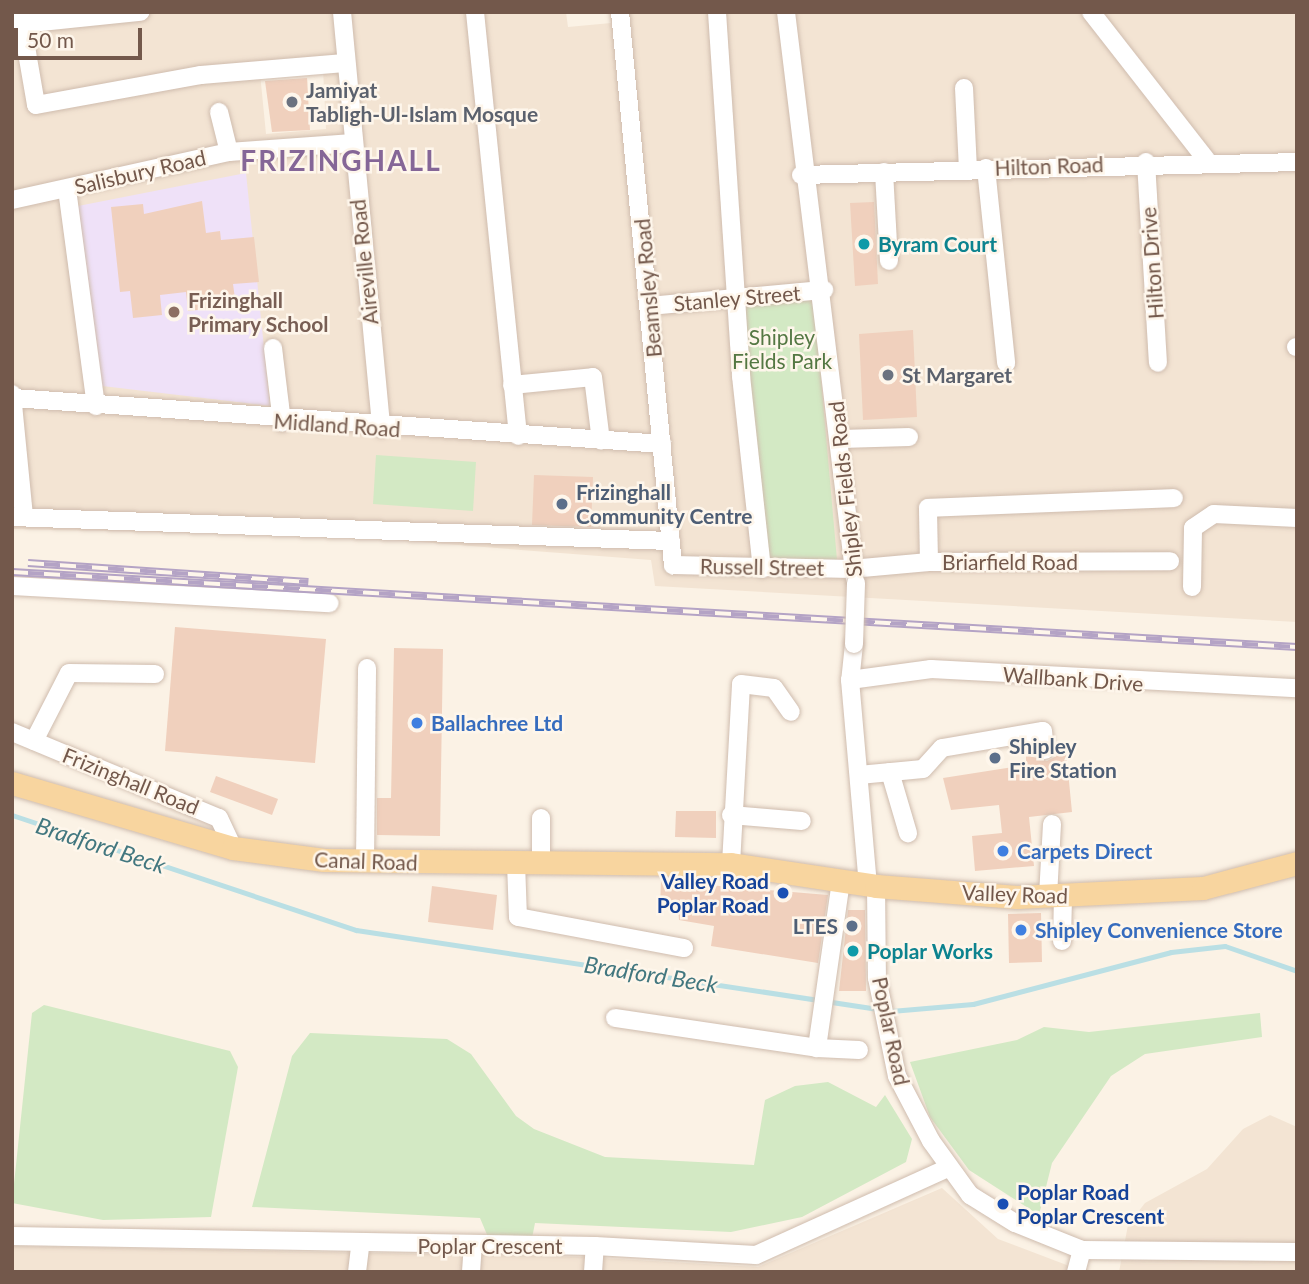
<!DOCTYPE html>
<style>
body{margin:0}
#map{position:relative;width:1309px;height:1284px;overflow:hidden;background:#fbf2e5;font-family:Lato,sans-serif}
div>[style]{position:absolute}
.residential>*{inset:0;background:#f3e4d3}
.education>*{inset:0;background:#efe1f8}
.green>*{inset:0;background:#d3e9c4}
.stream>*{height:5px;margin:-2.5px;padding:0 2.5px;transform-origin:2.5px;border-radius:2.5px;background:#badfe4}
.building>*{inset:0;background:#f0d0bd}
.roads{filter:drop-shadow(0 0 2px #cfbcae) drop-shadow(0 0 2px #cfbcae)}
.minor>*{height:18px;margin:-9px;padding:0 9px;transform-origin:9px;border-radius:9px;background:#fff}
.major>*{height:23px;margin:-11.5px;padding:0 11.5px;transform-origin:11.5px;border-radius:11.5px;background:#f8d59f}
.rail>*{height:8px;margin-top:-4px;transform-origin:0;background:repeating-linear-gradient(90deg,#fef6eb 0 16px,#b4a3c5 0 32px);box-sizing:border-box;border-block:2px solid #b4a3c5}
.bridges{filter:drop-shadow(0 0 2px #cfbcae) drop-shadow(0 0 2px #cfbcae)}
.minor-bridge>*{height:18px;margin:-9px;padding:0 9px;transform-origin:9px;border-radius:9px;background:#fff}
.dots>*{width:19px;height:19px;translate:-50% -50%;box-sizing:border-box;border:4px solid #fef6eb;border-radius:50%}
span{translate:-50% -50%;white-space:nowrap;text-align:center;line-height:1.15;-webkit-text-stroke:5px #fef6eb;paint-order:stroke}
.worship-label{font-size:21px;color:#5b616d;font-weight:700}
.left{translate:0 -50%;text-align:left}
.street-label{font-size:21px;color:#73584b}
.culture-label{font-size:21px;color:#0d838f;font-weight:700}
.education-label{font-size:21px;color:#785e54;font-weight:700}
.park-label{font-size:21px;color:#547843}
.service-label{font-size:21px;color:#4e5e75;font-weight:700}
.right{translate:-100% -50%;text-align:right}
.shop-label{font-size:21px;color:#366cbe;font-weight:700}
.transit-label{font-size:21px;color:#164399;font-weight:700}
.water-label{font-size:23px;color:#42777f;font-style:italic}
.district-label{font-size:28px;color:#856697;font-weight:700;letter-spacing:2px}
.frame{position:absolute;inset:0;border:14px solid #73584b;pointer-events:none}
.scale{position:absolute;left:14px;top:28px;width:128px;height:32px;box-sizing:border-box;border:4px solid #73584b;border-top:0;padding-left:9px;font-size:21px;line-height:24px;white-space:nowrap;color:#73584b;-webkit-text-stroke:5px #fef6eb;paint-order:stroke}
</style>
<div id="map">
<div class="residential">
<i style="clip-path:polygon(evenodd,12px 12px,566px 12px,568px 27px,611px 23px,610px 12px,1297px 12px,1297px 622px,655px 586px,651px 560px,342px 536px,12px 529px,12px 12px,323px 69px,326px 129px,266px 134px,260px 73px,323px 69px)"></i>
<i style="clip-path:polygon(1270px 1115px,1297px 1127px,1297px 1272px,1119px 1272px,1128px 1225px,1145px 1203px,1207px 1169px,1243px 1129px)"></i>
<i style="clip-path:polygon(942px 1188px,998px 1239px,1085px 1272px,12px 1272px,12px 1246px,582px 1257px,758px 1267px)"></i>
</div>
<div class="education">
<i style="clip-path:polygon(246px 173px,270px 406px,94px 385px,73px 207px)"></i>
</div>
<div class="green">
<i style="clip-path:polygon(814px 300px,837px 560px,768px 559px,741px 307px)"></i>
<i style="clip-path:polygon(376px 455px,476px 462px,473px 511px,373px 504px)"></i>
<i style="clip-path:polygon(44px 1005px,230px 1051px,238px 1067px,211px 1217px,103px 1220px,12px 1203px,32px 1013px)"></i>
<i style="clip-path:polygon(1260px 1013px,1262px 1037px,1145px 1054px,1111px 1076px,1052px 1163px,1039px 1215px,969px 1170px,930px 1117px,910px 1062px,1017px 1040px,1044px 1027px,1089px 1032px)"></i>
<i style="clip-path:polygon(310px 1033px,447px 1039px,471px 1054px,516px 1116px,534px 1129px,605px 1157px,754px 1165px,765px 1100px,795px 1086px,828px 1082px,876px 1107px,885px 1095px,912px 1139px,906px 1162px,802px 1217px,731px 1232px,535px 1223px,532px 1238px,488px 1237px,480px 1218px,252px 1207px,292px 1056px)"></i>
</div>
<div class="stream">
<i style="left:12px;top:815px;width:363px;rotate:18.5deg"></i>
<i style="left:356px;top:930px;width:541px;rotate:8.61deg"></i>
<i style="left:891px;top:1011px;width:82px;rotate:-4.9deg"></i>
<i style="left:973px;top:1004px;width:205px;rotate:-14.7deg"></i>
<i style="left:1171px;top:952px;width:54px;rotate:-6.3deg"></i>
<i style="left:1225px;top:946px;width:76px;rotate:19.1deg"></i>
</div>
<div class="building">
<i style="clip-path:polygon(307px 78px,310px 130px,272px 132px,265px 81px)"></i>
<i style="clip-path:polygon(202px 201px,206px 233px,220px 231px,221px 240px,254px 237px,259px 282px,233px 284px,236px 306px,188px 311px,186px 292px,160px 295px,162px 315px,133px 318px,130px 291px,120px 292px,111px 207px,143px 204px,144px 214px)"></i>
<i style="clip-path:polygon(874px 202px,878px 284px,855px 286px,850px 203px)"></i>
<i style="clip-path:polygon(913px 330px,917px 417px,863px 420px,859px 334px)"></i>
<i style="clip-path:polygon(534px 475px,593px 477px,591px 527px,532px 525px)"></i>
<i style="clip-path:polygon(175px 627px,326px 639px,315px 763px,165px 751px)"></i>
<i style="clip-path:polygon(394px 648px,443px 649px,440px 836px,377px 835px,377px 798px,391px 798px)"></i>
<i style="clip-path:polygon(1066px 751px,1072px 812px,1029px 817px,1034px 866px,975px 871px,972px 836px,1002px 833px,999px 805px,951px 810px,943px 778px,1026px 765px,1026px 755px,1047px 761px)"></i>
<i style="clip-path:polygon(216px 776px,278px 799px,272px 815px,210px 792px)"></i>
<i style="clip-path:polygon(676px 811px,716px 811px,716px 838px,675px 837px)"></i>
<i style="clip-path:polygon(661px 881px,828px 895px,818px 963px,711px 946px,714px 926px,679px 920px,678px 907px,660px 906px)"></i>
<i style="clip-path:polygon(432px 886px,497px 895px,493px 930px,428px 922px)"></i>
<i style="clip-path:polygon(848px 910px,865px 910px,866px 991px,839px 991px)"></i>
<i style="clip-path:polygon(1041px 913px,1042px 962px,1009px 963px,1008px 914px)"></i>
</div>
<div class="roads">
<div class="minor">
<i style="left:20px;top:12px;width:94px;rotate:80.2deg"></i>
<i style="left:36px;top:105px;width:168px;rotate:-10.3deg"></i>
<i style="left:201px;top:75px;width:144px;rotate:-4.8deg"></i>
<i style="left:342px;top:12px;width:418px;rotate:84.6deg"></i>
<i style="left:475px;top:12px;width:426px;rotate:84.2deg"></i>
<i style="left:620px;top:12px;width:556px;rotate:84.53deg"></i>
<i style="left:673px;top:565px;width:178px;rotate:1.3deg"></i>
<i style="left:851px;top:569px;width:78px;rotate:-5.1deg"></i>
<i style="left:929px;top:562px;width:241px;rotate:-0.2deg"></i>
<i style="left:717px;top:12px;width:365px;rotate:86.2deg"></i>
<i style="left:741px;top:376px;width:194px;rotate:83.8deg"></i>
<i style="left:786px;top:12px;width:571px;rotate:83.06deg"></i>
<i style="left:1091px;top:12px;width:187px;rotate:52deg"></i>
<i style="left:21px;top:24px;width:120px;rotate:-5.8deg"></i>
<i style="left:964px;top:88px;width:81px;rotate:87.2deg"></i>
<i style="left:219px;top:112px;width:41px;rotate:76deg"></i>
<i style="left:1146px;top:162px;width:201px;rotate:86.6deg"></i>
<i style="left:986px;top:168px;width:196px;rotate:84.1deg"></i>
<i style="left:884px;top:172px;width:89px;rotate:86.8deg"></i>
<i style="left:801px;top:175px;width:496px;rotate:-1.5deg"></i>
<i style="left:67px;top:189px;width:219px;rotate:82.4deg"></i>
<i style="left:12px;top:200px;width:222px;rotate:-12.5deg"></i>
<i style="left:229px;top:152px;width:124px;rotate:-4.2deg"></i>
<i style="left:650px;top:306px;width:175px;rotate:-5.3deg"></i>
<i style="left:1296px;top:347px;width:1px"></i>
<i style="left:273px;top:348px;width:75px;rotate:83.1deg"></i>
<i style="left:512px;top:385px;width:81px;rotate:-5.6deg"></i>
<i style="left:593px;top:377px;width:64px;rotate:82.9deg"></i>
<i style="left:12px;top:394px;width:123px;rotate:84.4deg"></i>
<i style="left:13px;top:398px;width:651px;rotate:4.05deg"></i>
<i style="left:841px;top:439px;width:68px;rotate:-1.7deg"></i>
<i style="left:12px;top:517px;width:659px;rotate:2.09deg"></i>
<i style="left:929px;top:562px;width:54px;rotate:-91.1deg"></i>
<i style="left:928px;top:508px;width:246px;rotate:-2.3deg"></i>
<i style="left:12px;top:586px;width:318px;rotate:3.1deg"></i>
<i style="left:1192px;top:587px;width:59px;rotate:-89deg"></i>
<i style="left:1193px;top:528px;width:25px;rotate:-34deg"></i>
<i style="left:1214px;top:514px;width:83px;rotate:2.8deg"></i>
<i style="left:854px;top:644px;width:36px;rotate:96deg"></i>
<i style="left:850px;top:680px;width:206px;rotate:85deg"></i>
<i style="left:850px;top:680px;width:82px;rotate:-7.7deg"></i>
<i style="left:931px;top:669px;width:366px;rotate:3deg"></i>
<i style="left:12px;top:732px;width:224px;rotate:22.6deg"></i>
<i style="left:219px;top:818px;width:33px;rotate:65deg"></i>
<i style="left:34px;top:741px;width:76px;rotate:-62.8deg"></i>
<i style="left:69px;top:673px;width:86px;rotate:0.7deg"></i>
<i style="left:890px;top:772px;width:64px;rotate:73.6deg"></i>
<i style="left:859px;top:775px;width:64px;rotate:-5.4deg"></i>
<i style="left:923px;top:769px;width:28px;rotate:-48deg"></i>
<i style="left:942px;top:748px;width:102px;rotate:-9.6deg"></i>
<i style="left:1043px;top:731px;width:19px;rotate:84deg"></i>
<i style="left:731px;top:815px;width:71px;rotate:4.8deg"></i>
<i style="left:365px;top:863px;width:195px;rotate:-89.4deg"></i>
<i style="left:516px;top:863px;width:54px;rotate:87.9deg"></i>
<i style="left:518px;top:917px;width:169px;rotate:10.6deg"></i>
<i style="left:541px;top:863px;width:45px;rotate:-90deg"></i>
<i style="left:731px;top:864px;width:180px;rotate:-86.8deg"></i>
<i style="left:741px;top:684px;width:33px;rotate:7deg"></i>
<i style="left:774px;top:688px;width:29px;rotate:55deg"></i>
<i style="left:841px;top:881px;width:169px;rotate:98.2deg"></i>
<i style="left:817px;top:1048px;width:42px;rotate:2.7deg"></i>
<i style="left:876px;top:886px;width:92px;rotate:89.4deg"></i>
<i style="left:877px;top:978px;width:100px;rotate:78.5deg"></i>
<i style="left:897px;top:1076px;width:73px;rotate:62.4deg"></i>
<i style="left:931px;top:1141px;width:67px;rotate:54.2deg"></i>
<i style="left:970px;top:1195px;width:53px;rotate:31.9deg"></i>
<i style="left:1015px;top:1223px;width:72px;rotate:21.9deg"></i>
<i style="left:1082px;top:1250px;width:215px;rotate:0.5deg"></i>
<i style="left:1048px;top:896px;width:72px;rotate:-86.8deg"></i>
<i style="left:1062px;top:941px;width:45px;rotate:-88.7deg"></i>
<i style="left:615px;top:1018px;width:204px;rotate:8.4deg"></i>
<i style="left:12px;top:1236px;width:583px;rotate:0.98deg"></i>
<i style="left:595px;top:1246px;width:161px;rotate:3.2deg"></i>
<i style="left:756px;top:1255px;width:211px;rotate:-24.4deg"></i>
<i style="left:357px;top:1272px;width:25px;rotate:-83deg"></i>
<i style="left:471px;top:1272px;width:27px;rotate:-86deg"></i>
<i style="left:593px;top:1272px;width:26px;rotate:-86deg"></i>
<i style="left:1076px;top:1272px;width:23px;rotate:-75deg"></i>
</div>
<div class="major">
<i style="left:12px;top:783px;width:230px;rotate:16.4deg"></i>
<i style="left:233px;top:848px;width:92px;rotate:7.5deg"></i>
<i style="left:324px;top:860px;width:407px;rotate:0.6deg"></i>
<i style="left:731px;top:864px;width:147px;rotate:8.6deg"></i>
<i style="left:876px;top:886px;width:141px;rotate:4.5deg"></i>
<i style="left:1017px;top:897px;width:186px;rotate:-2.8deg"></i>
<i style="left:1203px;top:888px;width:97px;rotate:-14.9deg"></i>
</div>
</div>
<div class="rail">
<i style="left:28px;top:563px;width:281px;rotate:3.9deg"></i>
<i style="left:12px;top:572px;width:1287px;rotate:3.34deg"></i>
</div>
<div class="bridges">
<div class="minor-bridge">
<i style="left:854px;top:644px;width:61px;rotate:-88.1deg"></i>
</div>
</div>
<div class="dots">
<i style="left:292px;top:102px;background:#6b7280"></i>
<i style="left:864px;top:244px;background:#0f9aa8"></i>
<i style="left:174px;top:312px;background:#8d6e63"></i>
<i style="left:888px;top:375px;background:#6b7280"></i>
<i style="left:562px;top:504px;background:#5c6f8a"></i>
<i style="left:417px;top:723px;background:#3f7fe0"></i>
<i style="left:995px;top:758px;background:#5c6f8a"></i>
<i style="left:1003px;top:851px;background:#3f7fe0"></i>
<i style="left:783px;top:893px;background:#1a4fb4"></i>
<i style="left:852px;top:926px;background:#5c6f8a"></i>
<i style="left:1021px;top:930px;background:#3f7fe0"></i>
<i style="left:853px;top:951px;background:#0f9aa8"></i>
<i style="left:1003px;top:1204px;background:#1a4fb4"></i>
</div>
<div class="worship-label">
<span class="left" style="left:306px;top:102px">Jamiyat<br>Tabligh-Ul-Islam Mosque</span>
<span class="left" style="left:902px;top:375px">St Margaret</span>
</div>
<div class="street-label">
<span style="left:1049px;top:166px;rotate:-2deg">Hilton Road</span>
<span style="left:140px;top:172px;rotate:-13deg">Salisbury Road</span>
<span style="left:364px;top:262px;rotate:-96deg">Aireville Road</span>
<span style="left:1152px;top:263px;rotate:-94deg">Hilton Drive</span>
<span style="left:648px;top:288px;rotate:-95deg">Beamsley Road</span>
<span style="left:737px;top:298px;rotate:-5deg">Stanley Street</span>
<span style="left:337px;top:425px;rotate:4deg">Midland Road</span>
<span style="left:845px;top:489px;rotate:-96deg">Shipley Fields Road</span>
<span style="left:1010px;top:562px">Briarfield Road</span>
<span style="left:762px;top:567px;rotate:1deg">Russell Street</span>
<span style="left:1073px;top:679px;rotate:4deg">Wallbank Drive</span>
<span style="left:131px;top:781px;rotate:22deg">Frizinghall Road</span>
<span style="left:366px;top:861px;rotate:2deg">Canal Road</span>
<span style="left:1015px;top:894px;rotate:2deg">Valley Road</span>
<span style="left:891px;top:1031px;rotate:78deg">Poplar Road</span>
<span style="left:490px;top:1246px">Poplar Crescent</span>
</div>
<div class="culture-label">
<span class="left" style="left:878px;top:244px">Byram Court</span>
<span class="left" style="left:867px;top:951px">Poplar Works</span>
</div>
<div class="education-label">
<span class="left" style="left:188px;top:312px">Frizinghall<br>Primary School</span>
</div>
<div class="park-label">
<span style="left:782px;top:349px">Shipley<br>Fields Park</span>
</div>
<div class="service-label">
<span class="left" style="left:576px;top:504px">Frizinghall<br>Community Centre</span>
<span class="left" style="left:1009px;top:758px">Shipley<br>Fire Station</span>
<span class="right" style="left:838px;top:926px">LTES</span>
</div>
<div class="shop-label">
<span class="left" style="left:431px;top:723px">Ballachree Ltd</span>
<span class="left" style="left:1017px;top:851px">Carpets Direct</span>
<span class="left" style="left:1035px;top:930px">Shipley Convenience Store</span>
</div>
<div class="transit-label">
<span class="right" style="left:769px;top:893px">Valley Road<br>Poplar Road</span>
<span class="left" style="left:1017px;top:1204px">Poplar Road<br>Poplar Crescent</span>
</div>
<div class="water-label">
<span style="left:101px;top:845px;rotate:18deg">Bradford Beck</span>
<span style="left:651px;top:974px;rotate:9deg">Bradford Beck</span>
</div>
<div class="district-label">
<span style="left:341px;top:160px">FRIZINGHALL</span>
</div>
<div class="frame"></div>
<div class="scale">50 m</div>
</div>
